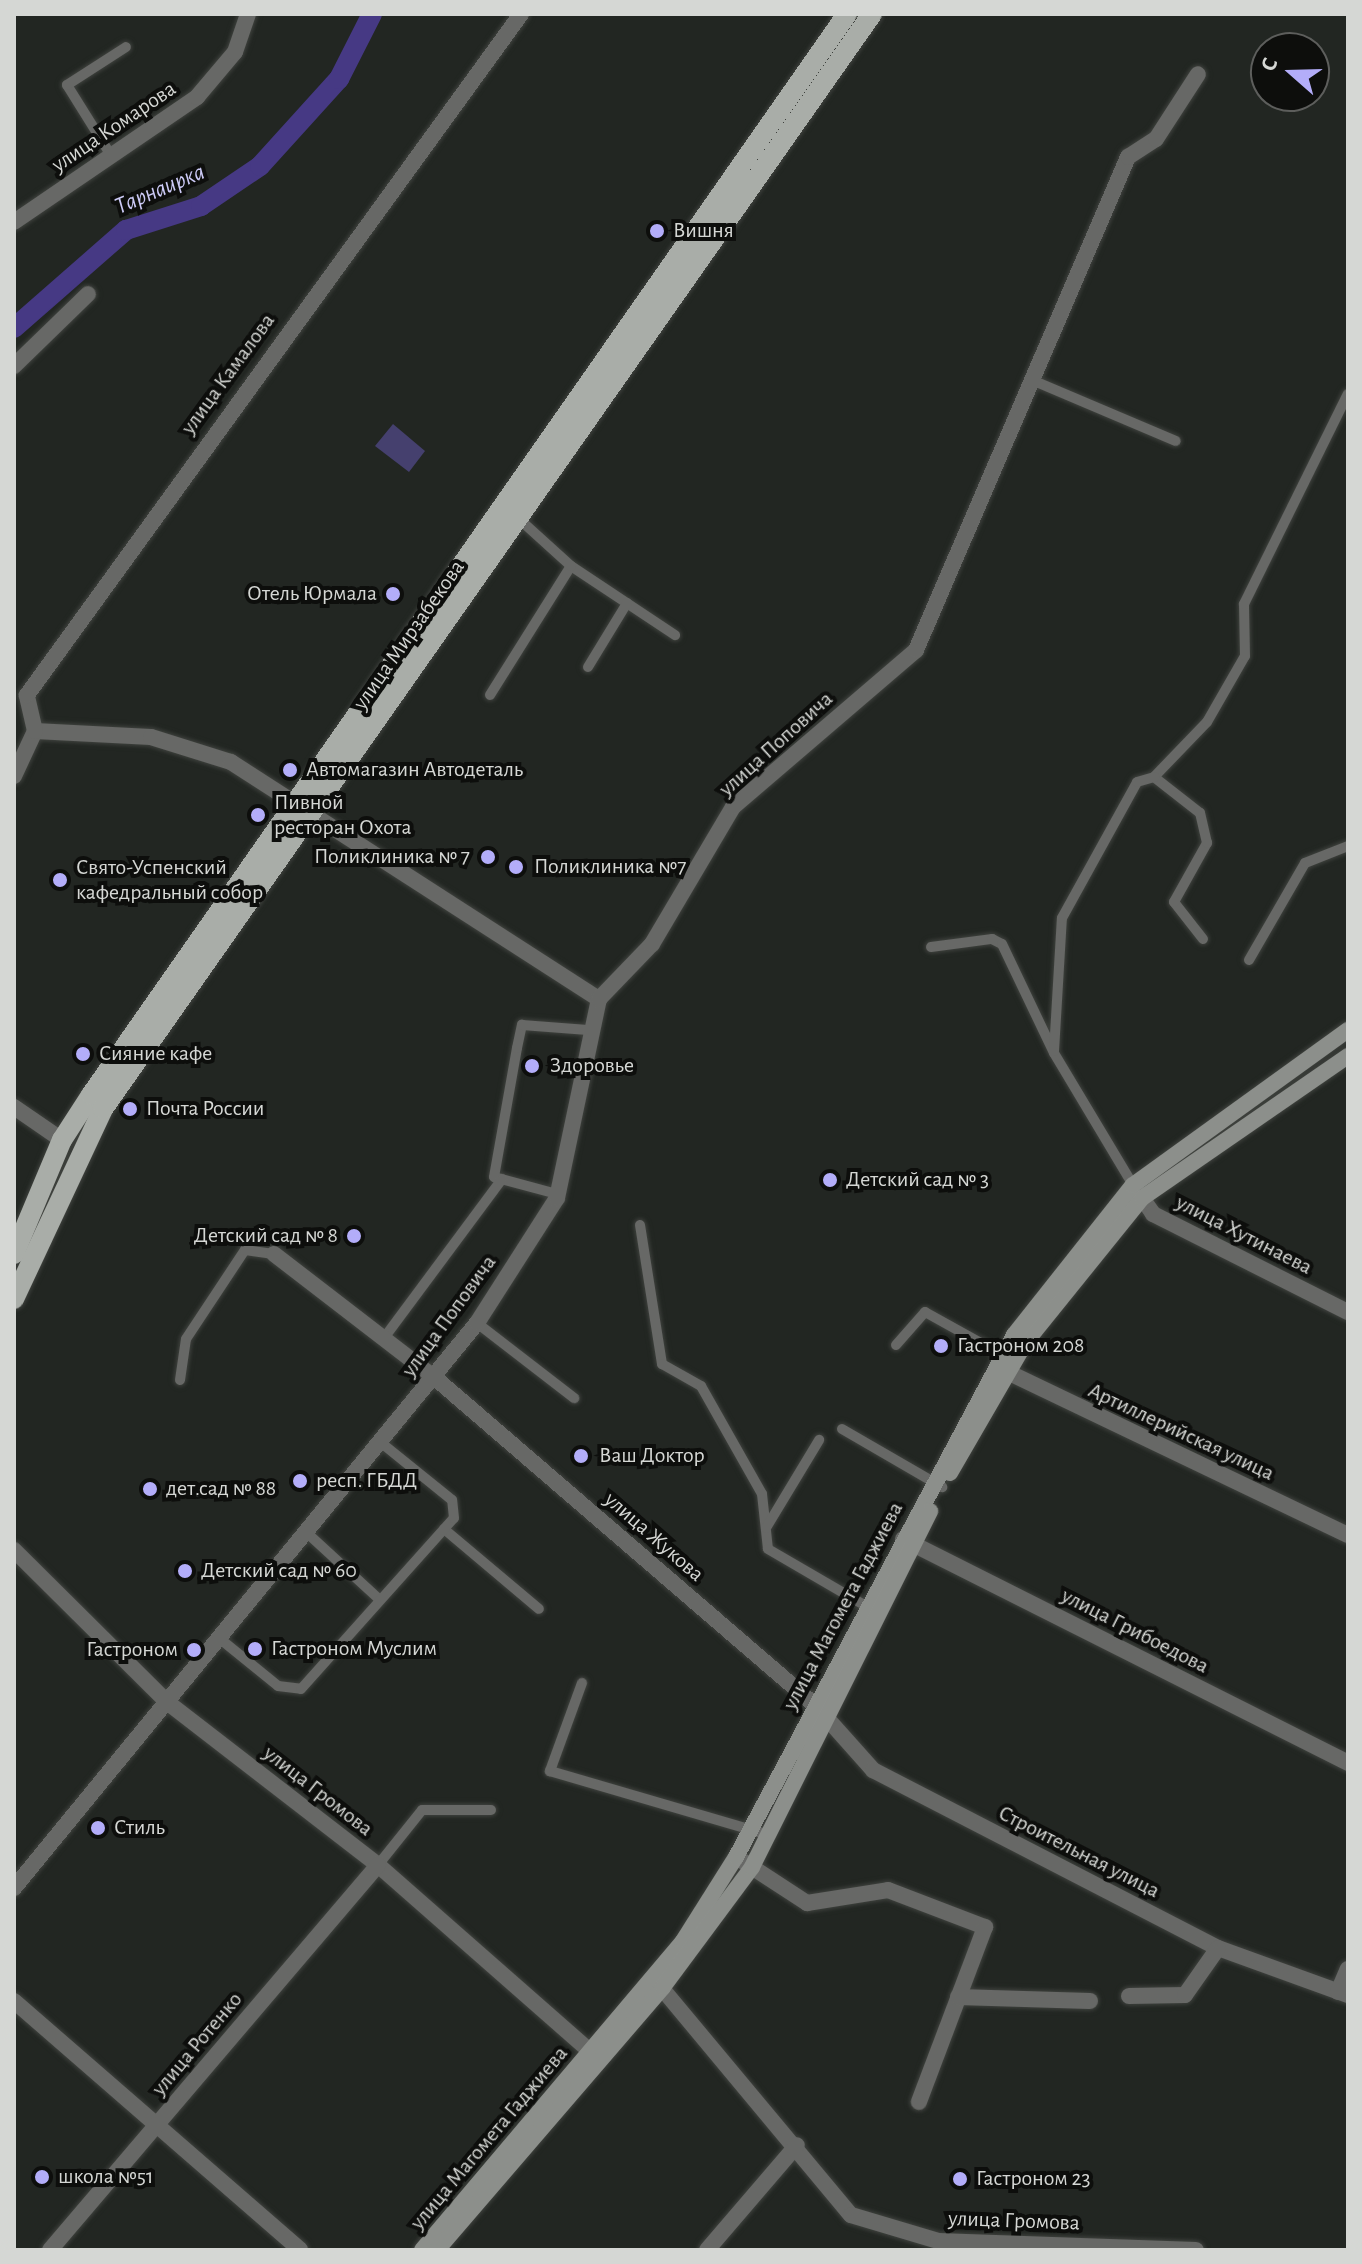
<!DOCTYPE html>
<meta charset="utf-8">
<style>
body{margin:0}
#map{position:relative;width:1362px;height:2264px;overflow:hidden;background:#222622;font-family:"Alegreya Sans",sans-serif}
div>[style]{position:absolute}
.green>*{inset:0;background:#45406e}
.canal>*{height:20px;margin:-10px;padding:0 10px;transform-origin:10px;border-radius:10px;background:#463984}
.roads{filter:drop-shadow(0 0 2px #3f423e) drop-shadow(0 0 2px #3f423e)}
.service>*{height:10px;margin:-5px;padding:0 5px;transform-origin:5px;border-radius:5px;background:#676866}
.minor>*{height:16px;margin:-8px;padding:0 8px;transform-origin:8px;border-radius:8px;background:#676866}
.secondary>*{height:16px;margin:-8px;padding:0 8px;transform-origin:8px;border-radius:8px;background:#8c8f8b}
.primary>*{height:20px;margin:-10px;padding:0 10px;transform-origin:10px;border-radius:10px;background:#a9ada8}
.dots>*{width:22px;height:22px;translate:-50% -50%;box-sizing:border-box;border:4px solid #0d0e0c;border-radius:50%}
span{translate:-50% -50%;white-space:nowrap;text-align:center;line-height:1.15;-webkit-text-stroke:8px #0d0e0c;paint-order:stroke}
.street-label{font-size:22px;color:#d5d7d4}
.poi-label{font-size:22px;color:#d5d7d4}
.left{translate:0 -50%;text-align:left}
.right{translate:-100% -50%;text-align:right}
.water-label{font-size:24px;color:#cdcbf7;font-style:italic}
.frame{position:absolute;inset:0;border:16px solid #d5d7d4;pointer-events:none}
.north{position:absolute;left:1250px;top:32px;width:80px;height:80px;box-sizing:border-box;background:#0d0e0c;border:2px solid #5d5e5c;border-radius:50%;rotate:290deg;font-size:22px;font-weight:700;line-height:32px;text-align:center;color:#d5d7d4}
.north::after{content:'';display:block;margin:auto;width:28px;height:36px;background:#b3adf9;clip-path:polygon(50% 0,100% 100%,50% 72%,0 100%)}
</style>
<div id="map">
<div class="green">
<i style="clip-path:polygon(393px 424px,425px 451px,409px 472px,375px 446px)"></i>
</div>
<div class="canal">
<i style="left:14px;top:328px;width:149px;rotate:-41.2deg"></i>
<i style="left:126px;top:230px;width:79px;rotate:-17.7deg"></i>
<i style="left:201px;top:206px;width:71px;rotate:-34.1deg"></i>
<i style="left:260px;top:166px;width:118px;rotate:-47.8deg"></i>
<i style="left:339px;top:79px;width:73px;rotate:-63.1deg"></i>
</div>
<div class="roads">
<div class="service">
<i style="left:112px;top:157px;width:85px;rotate:-122deg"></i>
<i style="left:67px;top:85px;width:70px;rotate:-32.8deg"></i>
<i style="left:1032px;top:380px;width:156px;rotate:23deg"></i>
<i style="left:571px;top:566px;width:125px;rotate:33.6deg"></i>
<i style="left:588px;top:667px;width:75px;rotate:-58.6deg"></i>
<i style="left:490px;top:695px;width:152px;rotate:-57.9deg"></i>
<i style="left:571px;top:566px;width:73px;rotate:-137.8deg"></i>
<i style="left:1203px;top:939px;width:47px;rotate:-128.1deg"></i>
<i style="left:1174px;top:902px;width:68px;rotate:-60.8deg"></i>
<i style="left:1207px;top:843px;width:31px;rotate:-103deg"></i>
<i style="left:1200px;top:813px;width:58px;rotate:-142deg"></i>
<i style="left:1154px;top:777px;width:76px;rotate:-46.1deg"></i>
<i style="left:1207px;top:722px;width:76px;rotate:-60.1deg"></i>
<i style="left:1245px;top:656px;width:52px;rotate:-91.1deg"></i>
<i style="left:1244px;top:604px;width:234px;rotate:-63.7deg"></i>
<i style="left:931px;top:947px;width:62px;rotate:-7.5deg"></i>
<i style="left:992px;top:939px;width:11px;rotate:27deg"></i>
<i style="left:1002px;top:944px;width:121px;rotate:64.5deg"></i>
<i style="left:1054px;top:1053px;width:154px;rotate:59.1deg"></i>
<i style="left:1249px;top:960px;width:112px;rotate:-60deg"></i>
<i style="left:1305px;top:863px;width:46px;rotate:-21.6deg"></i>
<i style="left:1054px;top:1051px;width:133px;rotate:-86.6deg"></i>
<i style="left:1062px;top:918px;width:155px;rotate:-61.1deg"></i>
<i style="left:1137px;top:782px;width:18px;rotate:-16deg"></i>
<i style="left:557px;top:1194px;width:65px;rotate:-164.9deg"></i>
<i style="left:494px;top:1177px;width:131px;rotate:-79.9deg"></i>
<i style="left:517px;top:1048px;width:24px;rotate:-78deg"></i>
<i style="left:522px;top:1025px;width:66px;rotate:4.3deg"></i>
<i style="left:640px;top:1225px;width:141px;rotate:81deg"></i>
<i style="left:662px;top:1364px;width:45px;rotate:29.4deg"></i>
<i style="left:701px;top:1386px;width:124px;rotate:60.5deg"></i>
<i style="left:762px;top:1494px;width:55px;rotate:83.8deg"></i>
<i style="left:768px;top:1549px;width:121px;rotate:30.2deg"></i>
<i style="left:477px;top:1323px;width:123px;rotate:37.7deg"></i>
<i style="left:384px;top:1338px;width:198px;rotate:-53.4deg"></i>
<i style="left:896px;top:1345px;width:44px;rotate:-48.7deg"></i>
<i style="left:925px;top:1312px;width:95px;rotate:29deg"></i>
<i style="left:180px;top:1380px;width:41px;rotate:-81.7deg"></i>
<i style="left:186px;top:1339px;width:107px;rotate:-56.5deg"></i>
<i style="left:245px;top:1250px;width:29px;rotate:8deg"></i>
<i style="left:842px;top:1429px;width:116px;rotate:30.1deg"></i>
<i style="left:766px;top:1528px;width:103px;rotate:-58.9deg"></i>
<i style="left:444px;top:1529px;width:124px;rotate:40.1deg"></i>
<i style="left:306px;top:1532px;width:100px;rotate:42.6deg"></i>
<i style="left:219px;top:1638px;width:76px;rotate:39.1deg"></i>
<i style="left:278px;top:1686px;width:23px;rotate:7deg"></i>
<i style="left:301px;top:1689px;width:229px;rotate:-48.2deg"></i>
<i style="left:454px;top:1518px;width:18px;rotate:-96deg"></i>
<i style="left:452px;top:1500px;width:92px;rotate:-141.1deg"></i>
<i style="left:582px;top:1683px;width:94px;rotate:110deg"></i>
<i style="left:550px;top:1771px;width:228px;rotate:16.3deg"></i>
<i style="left:378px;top:1865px;width:70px;rotate:-51.3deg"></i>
<i style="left:422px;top:1810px;width:69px"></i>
</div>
<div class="minor">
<i style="left:14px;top:222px;width:222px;rotate:-34.3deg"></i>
<i style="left:197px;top:97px;width:59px;rotate:-49.8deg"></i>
<i style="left:235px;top:52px;width:40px;rotate:-71.1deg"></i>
<i style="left:14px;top:366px;width:103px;rotate:-44.2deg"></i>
<i style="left:35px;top:731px;width:116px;rotate:3deg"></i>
<i style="left:151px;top:737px;width:84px;rotate:17.4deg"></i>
<i style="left:231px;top:762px;width:438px;rotate:32.8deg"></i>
<i style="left:14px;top:776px;width:50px;rotate:-65deg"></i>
<i style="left:35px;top:731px;width:37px;rotate:-103deg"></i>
<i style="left:27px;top:695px;width:841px;rotate:-54.04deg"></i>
<i style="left:14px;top:1107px;width:58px;rotate:34.5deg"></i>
<i style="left:1135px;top:1188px;width:32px;rotate:55deg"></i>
<i style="left:1153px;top:1214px;width:218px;rotate:26.7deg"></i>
<i style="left:274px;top:1254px;width:202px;rotate:37.6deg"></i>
<i style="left:434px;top:1377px;width:504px;rotate:40.74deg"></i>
<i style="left:816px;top:1706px;width:86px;rotate:48.3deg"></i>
<i style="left:873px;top:1770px;width:388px;rotate:27.3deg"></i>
<i style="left:1218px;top:1948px;width:138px;rotate:19.9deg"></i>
<i style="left:997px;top:1367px;width:389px;rotate:25.6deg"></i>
<i style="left:903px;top:1539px;width:498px;rotate:26.7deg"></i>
<i style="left:14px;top:1550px;width:216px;rotate:44.8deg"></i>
<i style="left:167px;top:1702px;width:267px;rotate:37.7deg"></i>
<i style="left:378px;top:1865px;width:295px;rotate:41.3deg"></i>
<i style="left:741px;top:1860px;width:79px;rotate:33.1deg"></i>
<i style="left:807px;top:1903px;width:82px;rotate:-9.1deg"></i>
<i style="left:888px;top:1890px;width:104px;rotate:20.9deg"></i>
<i style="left:985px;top:1927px;width:187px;rotate:110.7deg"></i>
<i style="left:14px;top:1888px;width:730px;rotate:-50.67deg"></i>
<i style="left:477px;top:1323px;width:148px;rotate:-57.4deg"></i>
<i style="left:557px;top:1198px;width:203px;rotate:-78.1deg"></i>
<i style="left:599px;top:999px;width:76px;rotate:-46.1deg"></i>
<i style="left:652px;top:944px;width:159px;rotate:-59.4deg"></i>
<i style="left:733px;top:807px;width:241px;rotate:-40.6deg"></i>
<i style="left:916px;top:650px;width:537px;rotate:-66.73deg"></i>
<i style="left:1128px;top:157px;width:33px;rotate:-33deg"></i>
<i style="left:1156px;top:139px;width:77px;rotate:-57.1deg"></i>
<i style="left:655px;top:1980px;width:306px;rotate:50.2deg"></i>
<i style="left:851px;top:2215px;width:91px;rotate:16.6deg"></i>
<i style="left:938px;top:2241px;width:258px;rotate:2deg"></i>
<i style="left:1338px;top:1992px;width:25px;rotate:-67deg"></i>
<i style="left:1129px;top:1996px;width:56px;rotate:-1deg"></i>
<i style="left:1185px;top:1995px;width:57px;rotate:-54.9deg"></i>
<i style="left:958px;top:1997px;width:132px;rotate:1.7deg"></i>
<i style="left:14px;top:2001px;width:379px;rotate:41deg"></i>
<i style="left:50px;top:2250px;width:506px;rotate:-49.57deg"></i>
<i style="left:707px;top:2250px;width:138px;rotate:-49.4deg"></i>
</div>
<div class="secondary">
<i style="left:950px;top:1473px;width:151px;rotate:-59.9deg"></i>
<i style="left:1026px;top:1342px;width:185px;rotate:-51.1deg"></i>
<i style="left:1142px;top:1198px;width:250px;rotate:-34.6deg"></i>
<i style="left:422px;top:2250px;width:404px;rotate:-49.8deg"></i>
<i style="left:683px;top:1941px;width:99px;rotate:-57.8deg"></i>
<i style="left:736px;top:1857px;width:591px;rotate:-61.96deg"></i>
<i style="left:1014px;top:1335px;width:191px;rotate:-51.6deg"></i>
<i style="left:1133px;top:1185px;width:265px;rotate:-35.8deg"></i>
<i style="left:437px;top:2250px;width:347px;rotate:-49.3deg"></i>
<i style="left:663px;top:1987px;width:149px;rotate:-53.4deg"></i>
<i style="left:752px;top:1867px;width:398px;rotate:-63.4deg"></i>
</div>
<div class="primary">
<i style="left:14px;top:1254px;width:124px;rotate:-67.2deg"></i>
<i style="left:62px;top:1140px;width:54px;rotate:-57.2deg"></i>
<i style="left:91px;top:1095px;width:1319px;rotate:-55.03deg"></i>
<i style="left:14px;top:1299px;width:210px;rotate:-64.9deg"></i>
<i style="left:103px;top:1109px;width:1338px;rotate:-54.92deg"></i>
</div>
</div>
<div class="dots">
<i style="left:657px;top:231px;background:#b3adf9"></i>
<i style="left:393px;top:594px;background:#b3adf9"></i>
<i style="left:290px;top:770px;background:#b3adf9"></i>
<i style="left:258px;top:815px;background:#b3adf9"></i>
<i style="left:488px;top:857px;background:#b3adf9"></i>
<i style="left:516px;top:867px;background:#b3adf9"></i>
<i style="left:60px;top:880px;background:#b3adf9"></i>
<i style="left:83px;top:1054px;background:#b3adf9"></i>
<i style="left:532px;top:1066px;background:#b3adf9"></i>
<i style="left:130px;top:1109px;background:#b3adf9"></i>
<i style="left:830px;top:1180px;background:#b3adf9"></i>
<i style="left:354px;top:1236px;background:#b3adf9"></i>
<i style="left:941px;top:1346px;background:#b3adf9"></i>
<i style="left:581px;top:1456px;background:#b3adf9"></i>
<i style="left:300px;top:1481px;background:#b3adf9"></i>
<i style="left:150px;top:1489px;background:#b3adf9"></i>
<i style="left:185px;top:1571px;background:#b3adf9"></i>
<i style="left:255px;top:1649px;background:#b3adf9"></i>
<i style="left:194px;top:1650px;background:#b3adf9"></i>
<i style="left:98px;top:1828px;background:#b3adf9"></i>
<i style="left:42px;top:2177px;background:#b3adf9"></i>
<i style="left:960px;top:2179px;background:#b3adf9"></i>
</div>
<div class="street-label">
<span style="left:114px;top:127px;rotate:-34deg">улица Комарова</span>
<span style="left:228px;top:374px;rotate:-54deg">улица Камалова</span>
<span style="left:409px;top:635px;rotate:-55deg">улица Мирзабекова</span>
<span style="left:776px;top:744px;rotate:-42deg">улица Поповича</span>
<span style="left:1244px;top:1235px;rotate:27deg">улица Хутинаева</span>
<span style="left:449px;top:1316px;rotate:-54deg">улица Поповича</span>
<span style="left:1181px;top:1432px;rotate:25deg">Артиллерийская улица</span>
<span style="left:654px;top:1537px;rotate:41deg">улица Жукова</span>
<span style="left:843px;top:1606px;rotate:-62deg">улица Магомета Гаджиева</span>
<span style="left:1135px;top:1631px;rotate:27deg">улица Грибоедова</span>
<span style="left:318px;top:1791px;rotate:38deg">улица Громова</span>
<span style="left:1079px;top:1852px;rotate:27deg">Строительная улица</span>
<span style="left:197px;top:2044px;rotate:-50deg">улица Ротенко</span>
<span style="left:489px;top:2138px;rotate:-50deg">улица Магомета Гаджиева</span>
<span style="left:1014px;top:2221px;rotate:2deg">улица Громова</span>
</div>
<div class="poi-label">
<span class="left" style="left:673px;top:231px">Вишня</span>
<span class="right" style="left:377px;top:594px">Отель Юрмала</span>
<span class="left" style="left:306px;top:770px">Автомагазин Автодеталь</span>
<span class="left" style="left:274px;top:815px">Пивной<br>ресторан Охота</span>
<span class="right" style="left:470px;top:857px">Поликлиника № 7</span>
<span class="left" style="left:76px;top:880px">Свято-Успенский<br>кафедральный собор</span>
<span class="left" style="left:534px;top:867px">Поликлиника №7</span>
<span class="left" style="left:99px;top:1054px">Сияние кафе</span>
<span class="left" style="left:550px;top:1066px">Здоровье</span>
<span class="left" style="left:146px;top:1109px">Почта России</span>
<span class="left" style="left:846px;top:1180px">Детский сад № 3</span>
<span class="right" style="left:338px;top:1236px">Детский сад № 8</span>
<span class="left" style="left:957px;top:1346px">Гастроном 208</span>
<span class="left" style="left:599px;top:1456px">Ваш Доктор</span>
<span class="left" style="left:316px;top:1481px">респ. ГБДД</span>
<span class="left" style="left:166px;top:1489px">дет.сад № 88</span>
<span class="left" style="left:201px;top:1571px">Детский сад № 60</span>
<span class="left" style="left:271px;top:1649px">Гастроном Муслим</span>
<span class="right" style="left:178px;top:1650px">Гастроном</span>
<span class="left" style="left:114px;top:1828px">Стиль</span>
<span class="left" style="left:58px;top:2177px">школа №51</span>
<span class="left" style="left:976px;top:2179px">Гастроном 23</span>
</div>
<div class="water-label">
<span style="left:160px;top:190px;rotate:-23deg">Тарнаирка</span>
</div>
<div class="frame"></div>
<div class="north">С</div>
</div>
